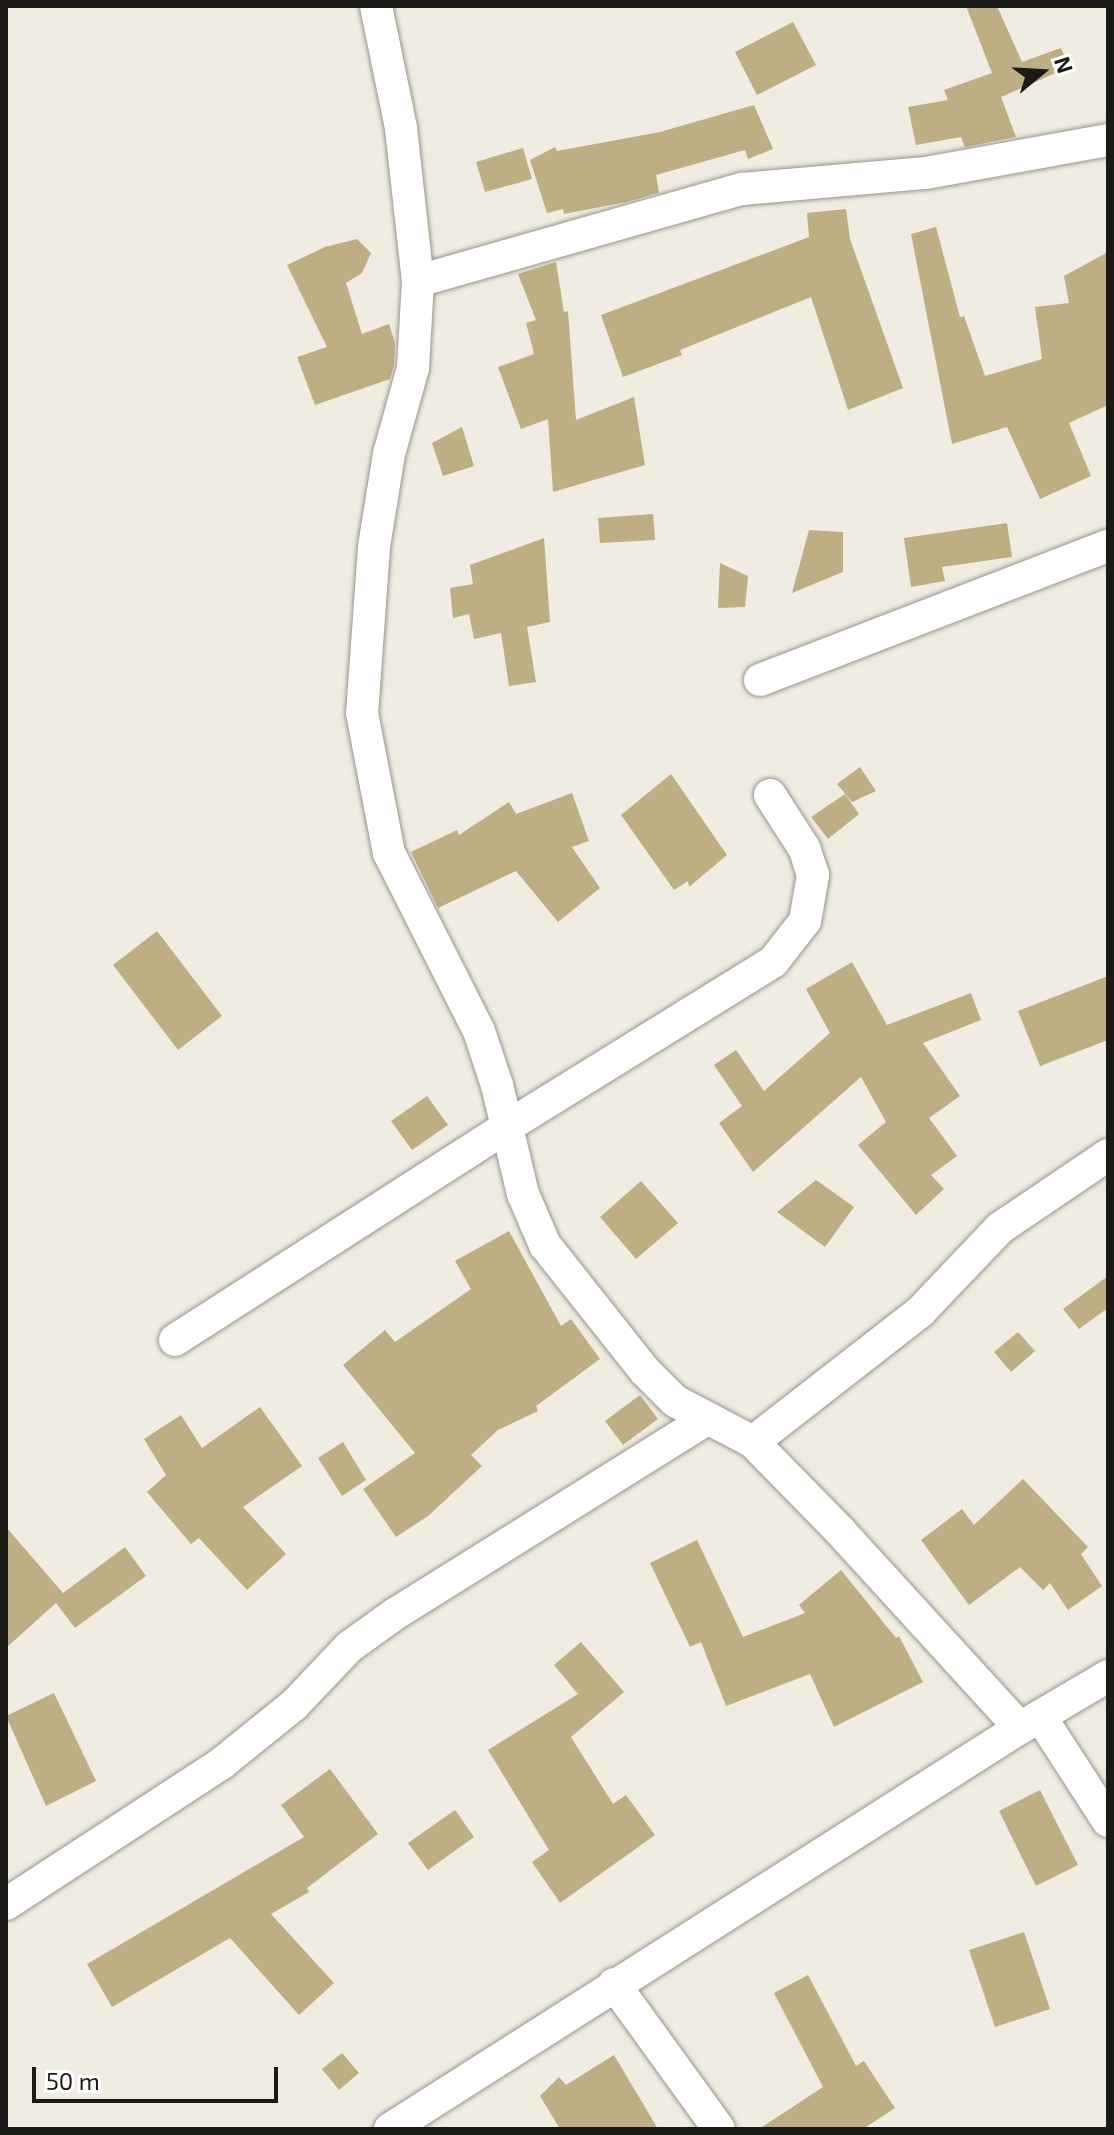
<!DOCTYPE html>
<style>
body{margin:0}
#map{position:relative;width:1114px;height:2135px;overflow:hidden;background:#f0ece2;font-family:"Exo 2",sans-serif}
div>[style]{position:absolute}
.building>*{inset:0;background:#bdae84}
.roads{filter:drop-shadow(0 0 2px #98958b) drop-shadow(0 0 2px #98958b)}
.street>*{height:32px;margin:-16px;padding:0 16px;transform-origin:16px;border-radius:16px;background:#fff}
span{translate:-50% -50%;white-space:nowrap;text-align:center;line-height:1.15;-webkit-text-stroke:8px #fff;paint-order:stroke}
.frame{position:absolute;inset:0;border:8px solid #1b1a16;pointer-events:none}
.north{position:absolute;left:1002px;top:32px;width:80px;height:80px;-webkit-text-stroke:6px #fff;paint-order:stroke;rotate:72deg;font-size:22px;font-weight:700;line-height:32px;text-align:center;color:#1b1a16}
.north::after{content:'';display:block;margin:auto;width:28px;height:36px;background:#1b1a16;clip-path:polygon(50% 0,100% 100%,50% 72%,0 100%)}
.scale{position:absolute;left:32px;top:2067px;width:246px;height:36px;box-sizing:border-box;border:4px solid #1b1a16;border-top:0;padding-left:10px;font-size:24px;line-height:28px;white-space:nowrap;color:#1b1a16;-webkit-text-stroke:6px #fff;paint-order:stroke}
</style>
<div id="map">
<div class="building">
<i style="clip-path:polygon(966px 6px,997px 6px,1022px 62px,1061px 48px,1069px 67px,1001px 97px,1016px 137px,965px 147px,961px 137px,916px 145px,908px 107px,948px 100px,944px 90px,992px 73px)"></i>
<i style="clip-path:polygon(793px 22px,816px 65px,757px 95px,735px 52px)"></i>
<i style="clip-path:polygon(754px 105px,773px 149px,748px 159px,745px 150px,656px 175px,659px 193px,626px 202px,564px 214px,563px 209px,547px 213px,530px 160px,555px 147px,557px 151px,660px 132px)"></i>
<i style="clip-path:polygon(523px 148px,532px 179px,485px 192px,476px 162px)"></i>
<i style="clip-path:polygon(846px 209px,850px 239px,903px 388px,848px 410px,811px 297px,680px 350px,682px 355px,623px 377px,601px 315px,809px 237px,807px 213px)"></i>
<i style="clip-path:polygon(936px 227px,960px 317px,964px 316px,985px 376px,1042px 359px,1035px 307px,1069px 303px,1064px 276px,1108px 252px,1108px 405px,1069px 423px,1091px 476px,1040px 499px,1007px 427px,952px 444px,911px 234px)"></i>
<i style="clip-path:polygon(357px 239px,371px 253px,362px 273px,346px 283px,362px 334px,389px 324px,395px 343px,394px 365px,390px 379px,315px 405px,297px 357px,327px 347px,287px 265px,325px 247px)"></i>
<i style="clip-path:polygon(556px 262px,564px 312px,568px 311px,576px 420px,634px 397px,645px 465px,553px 492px,548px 419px,521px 429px,498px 367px,534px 354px,526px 323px,536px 320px,518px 274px)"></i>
<i style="clip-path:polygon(462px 427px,474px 466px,443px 476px,432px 443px)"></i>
<i style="clip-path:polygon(653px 514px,655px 540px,600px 543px,598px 518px)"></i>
<i style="clip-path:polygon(1007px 523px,1012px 557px,942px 567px,945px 581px,911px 587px,904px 538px)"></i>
<i style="clip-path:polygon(809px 530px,843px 532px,843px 572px,792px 593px)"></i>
<i style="clip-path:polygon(544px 538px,550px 622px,527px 627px,536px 682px,509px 686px,501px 633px,474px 639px,469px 614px,453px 618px,450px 588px,473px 584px,470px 565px)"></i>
<i style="clip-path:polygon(720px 563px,748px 576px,745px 607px,718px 608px)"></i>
<i style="clip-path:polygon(860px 767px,876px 791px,852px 802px,837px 784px)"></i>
<i style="clip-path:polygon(671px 774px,727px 855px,689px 887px,688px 881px,674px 890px,621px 815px)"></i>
<i style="clip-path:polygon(572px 793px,589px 841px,572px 847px,600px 888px,558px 922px,516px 871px,438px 908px,411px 852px,457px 830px,459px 835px,509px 802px,516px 814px)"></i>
<i style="clip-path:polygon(845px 794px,859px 814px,828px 839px,811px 817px)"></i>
<i style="clip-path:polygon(157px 931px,222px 1016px,178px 1050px,113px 965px)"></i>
<i style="clip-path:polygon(852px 962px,887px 1025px,971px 993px,981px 1020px,923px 1043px,960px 1096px,929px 1118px,957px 1156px,931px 1175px,944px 1189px,916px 1215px,858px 1145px,886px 1122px,861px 1077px,753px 1172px,719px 1123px,742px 1106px,714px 1065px,736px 1050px,764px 1091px,830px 1033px,806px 989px)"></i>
<i style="clip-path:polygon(1108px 976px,1108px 1040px,1040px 1066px,1018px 1011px)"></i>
<i style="clip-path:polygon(427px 1096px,448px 1125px,412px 1150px,391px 1121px)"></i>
<i style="clip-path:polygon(816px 1180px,854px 1207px,825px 1247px,777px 1212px)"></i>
<i style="clip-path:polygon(641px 1181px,678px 1223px,636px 1259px,600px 1217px)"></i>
<i style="clip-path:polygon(509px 1231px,561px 1326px,571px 1319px,600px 1359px,536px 1406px,538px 1411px,498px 1430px,471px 1455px,482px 1466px,428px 1516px,396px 1537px,363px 1489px,415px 1453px,343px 1365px,385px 1330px,395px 1342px,471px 1289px,455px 1261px)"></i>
<i style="clip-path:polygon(1108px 1276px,1108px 1308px,1079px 1329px,1063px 1309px)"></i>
<i style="clip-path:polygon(1018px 1332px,1035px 1351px,1011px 1372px,994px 1352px)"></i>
<i style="clip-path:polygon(640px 1395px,658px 1419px,623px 1445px,605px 1421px)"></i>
<i style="clip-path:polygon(260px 1407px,302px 1466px,243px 1507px,286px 1554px,247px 1590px,199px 1538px,191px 1544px,147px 1492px,166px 1475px,144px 1439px,181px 1415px,202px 1448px)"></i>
<i style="clip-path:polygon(343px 1442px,366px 1480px,342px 1496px,318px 1458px)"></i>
<i style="clip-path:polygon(1023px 1479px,1088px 1547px,1081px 1554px,1102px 1586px,1068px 1610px,1050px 1583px,1043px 1590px,1020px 1567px,969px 1605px,921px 1540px,962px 1509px,974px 1525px)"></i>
<i style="clip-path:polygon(6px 1527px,63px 1593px,125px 1547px,146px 1576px,75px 1628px,56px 1603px,6px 1648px)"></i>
<i style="clip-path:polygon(697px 1540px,743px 1637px,805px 1613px,799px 1605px,841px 1570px,896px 1638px,899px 1636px,923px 1682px,834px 1727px,810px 1674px,726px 1706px,701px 1642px,690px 1647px,650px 1563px)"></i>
<i style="clip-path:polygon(581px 1642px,624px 1692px,571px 1737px,613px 1804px,626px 1795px,655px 1835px,560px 1903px,532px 1862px,549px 1850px,488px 1750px,578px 1694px,554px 1665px)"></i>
<i style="clip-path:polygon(54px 1693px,96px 1781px,46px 1806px,6px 1716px)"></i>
<i style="clip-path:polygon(330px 1769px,378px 1834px,307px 1888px,309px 1892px,271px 1914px,334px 1983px,299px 2015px,230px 1938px,112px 2007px,87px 1964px,304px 1837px,281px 1805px)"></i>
<i style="clip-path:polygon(1040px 1790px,1078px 1865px,1036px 1886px,999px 1811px)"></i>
<i style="clip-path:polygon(455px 1810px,474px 1837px,428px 1870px,408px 1843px)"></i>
<i style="clip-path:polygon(1024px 1932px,1050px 2009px,995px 2027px,969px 1950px)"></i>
<i style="clip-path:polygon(808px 1975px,856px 2066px,864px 2061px,895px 2108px,863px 2129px,759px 2129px,823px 2087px,774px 1993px)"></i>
<i style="clip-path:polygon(342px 2053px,359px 2073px,339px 2090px,322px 2069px)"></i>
<i style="clip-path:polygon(614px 2055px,658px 2129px,560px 2129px,540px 2096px,559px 2077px,566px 2085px)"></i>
</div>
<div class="roads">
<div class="street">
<i style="left:376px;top:6px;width:125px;rotate:78.4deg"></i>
<i style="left:401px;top:128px;width:154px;rotate:83.7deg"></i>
<i style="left:418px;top:281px;width:87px;rotate:93.3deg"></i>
<i style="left:413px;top:368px;width:89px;rotate:105.6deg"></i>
<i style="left:389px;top:454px;width:94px;rotate:99.2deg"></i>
<i style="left:374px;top:547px;width:166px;rotate:94.1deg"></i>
<i style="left:362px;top:713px;width:143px;rotate:79.1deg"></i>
<i style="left:389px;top:853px;width:199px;rotate:63.2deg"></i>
<i style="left:479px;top:1031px;width:57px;rotate:71.6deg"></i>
<i style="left:497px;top:1085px;width:112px;rotate:76.6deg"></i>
<i style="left:523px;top:1194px;width:56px;rotate:66.7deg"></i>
<i style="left:545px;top:1245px;width:161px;rotate:51.6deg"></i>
<i style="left:645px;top:1371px;width:42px;rotate:45deg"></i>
<i style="left:675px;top:1401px;width:88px;rotate:27.7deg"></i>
<i style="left:753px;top:1442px;width:126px;rotate:45.6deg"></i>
<i style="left:841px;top:1532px;width:265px;rotate:47.6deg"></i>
<i style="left:418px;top:281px;width:337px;rotate:-15.9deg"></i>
<i style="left:742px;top:189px;width:185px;rotate:-5deg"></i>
<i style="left:926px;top:173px;width:185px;rotate:-10.3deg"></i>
<i style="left:760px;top:680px;width:373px;rotate:-21.1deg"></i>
<i style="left:175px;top:1340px;width:392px;rotate:-32.7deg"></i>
<i style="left:505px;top:1128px;width:315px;rotate:-31.8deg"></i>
<i style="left:773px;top:962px;width:52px;rotate:-52deg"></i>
<i style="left:805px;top:921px;width:47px;rotate:-80.1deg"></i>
<i style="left:813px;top:875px;width:28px;rotate:-108deg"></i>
<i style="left:804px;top:848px;width:63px;rotate:-122.7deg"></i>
<i style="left:753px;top:1442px;width:213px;rotate:-37.9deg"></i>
<i style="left:921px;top:1311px;width:115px;rotate:-46.4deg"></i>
<i style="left:1000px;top:1228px;width:130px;rotate:-34.1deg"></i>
<i style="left:1040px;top:1716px;width:125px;rotate:57.1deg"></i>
<i style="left:6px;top:1904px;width:258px;rotate:-33.1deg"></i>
<i style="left:222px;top:1763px;width:92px;rotate:-38.9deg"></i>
<i style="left:294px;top:1705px;width:80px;rotate:-46.5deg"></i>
<i style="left:349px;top:1647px;width:57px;rotate:-35.7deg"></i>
<i style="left:395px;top:1614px;width:368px;rotate:-32deg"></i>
<i style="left:614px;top:1984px;width:179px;rotate:54.1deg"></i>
<i style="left:390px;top:2129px;width:747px;rotate:-32.48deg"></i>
<i style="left:1020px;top:1728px;width:102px;rotate:-30.6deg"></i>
</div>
</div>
<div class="frame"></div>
<div class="north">N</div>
<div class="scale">50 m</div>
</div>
